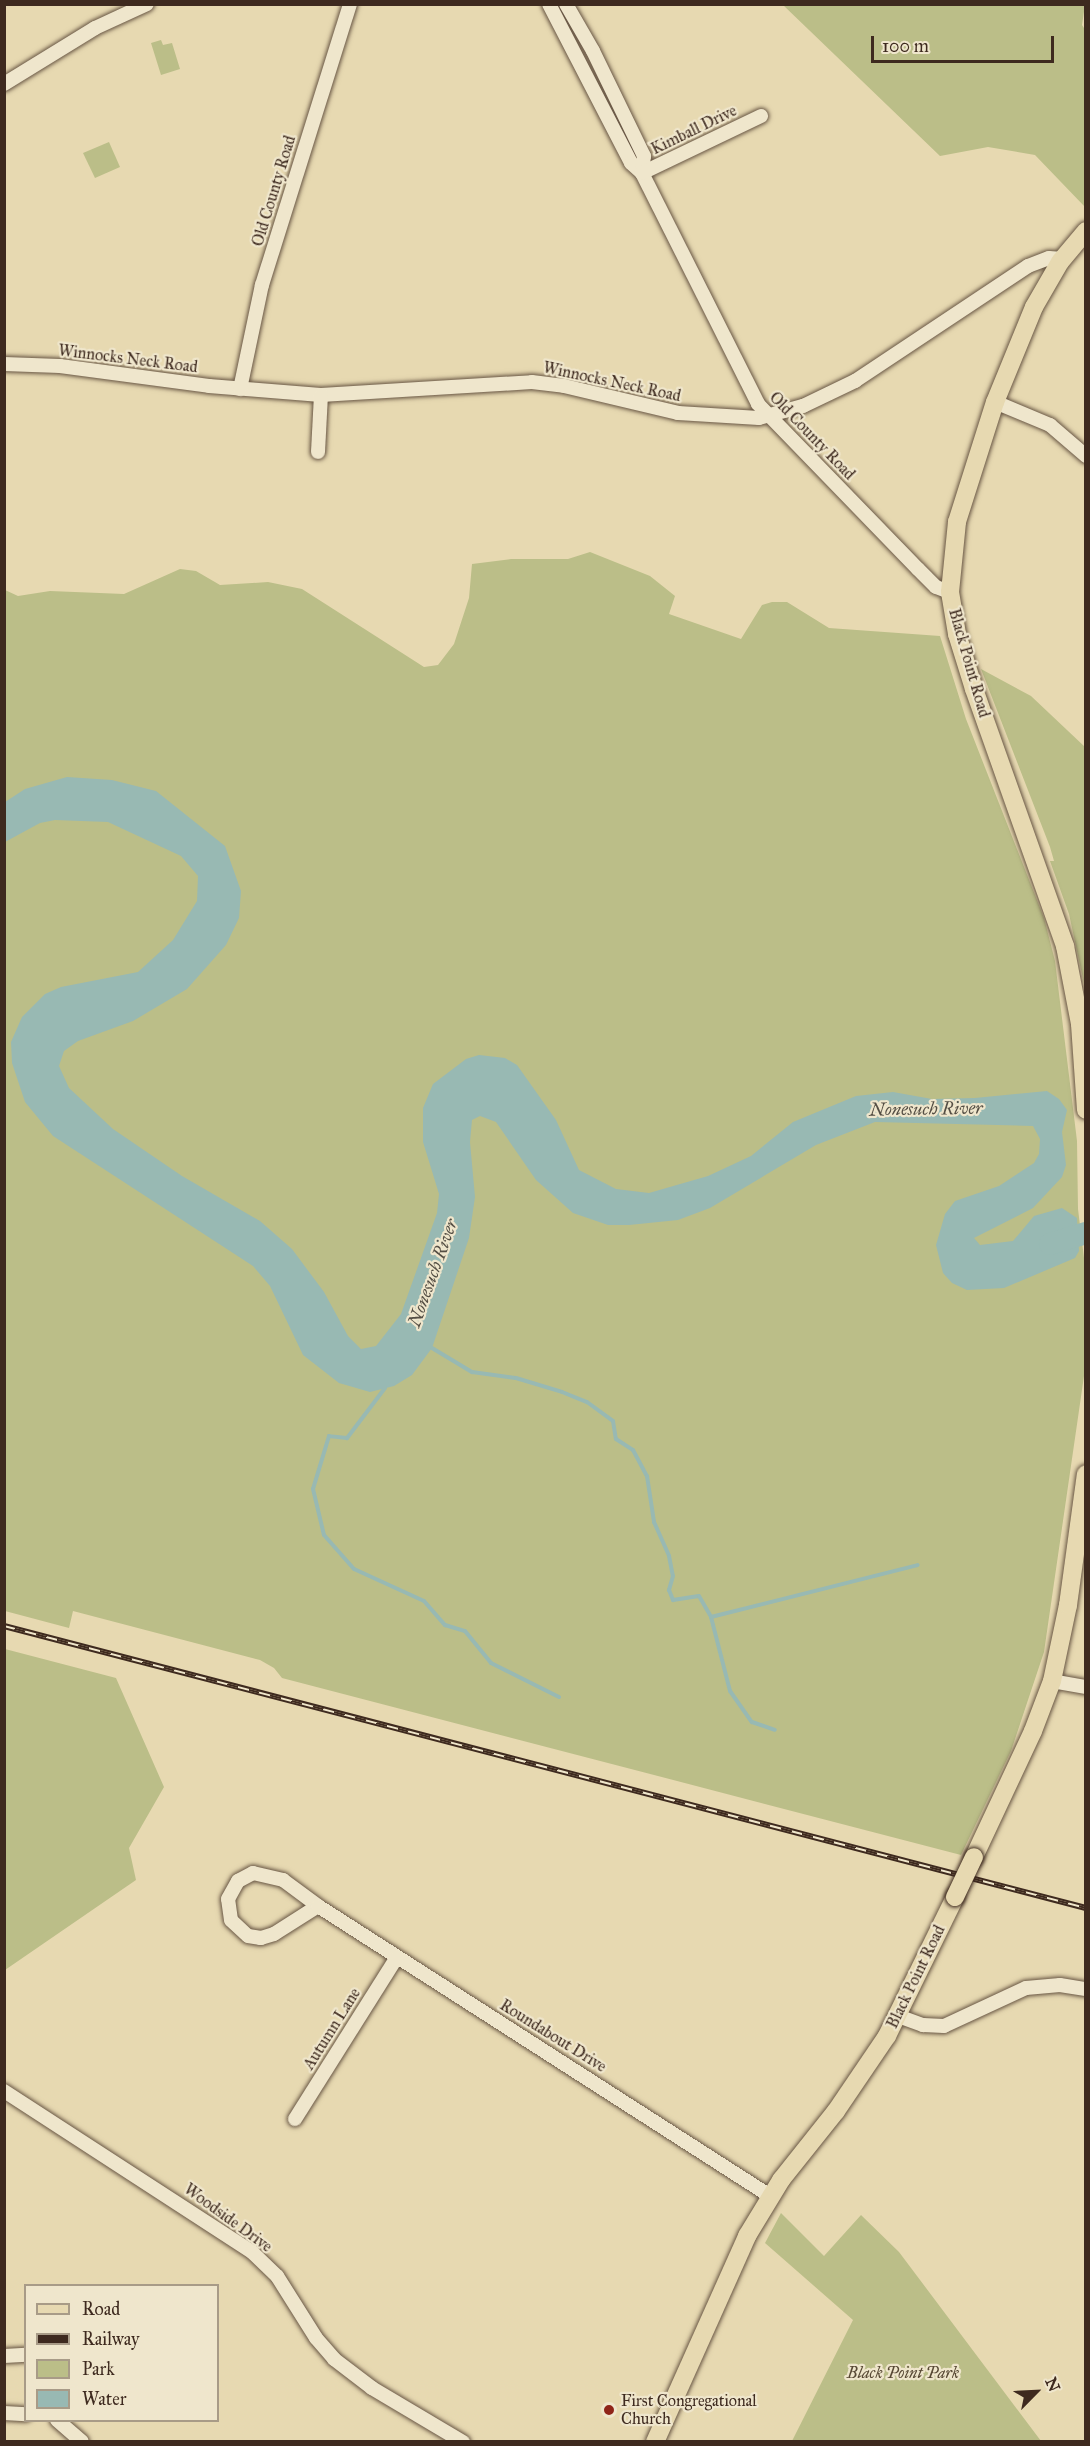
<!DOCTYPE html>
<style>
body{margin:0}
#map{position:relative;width:1090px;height:2446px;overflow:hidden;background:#e7d9b1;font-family:"IM FELL Great Primer",serif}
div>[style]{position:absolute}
.green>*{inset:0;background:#bbbe88}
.water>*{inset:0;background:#98b9b3}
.stream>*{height:4px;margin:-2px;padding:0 2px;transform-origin:2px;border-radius:2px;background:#98b9b3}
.river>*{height:22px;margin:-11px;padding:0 11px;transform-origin:11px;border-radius:11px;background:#98b9b3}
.roads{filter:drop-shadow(0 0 2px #685644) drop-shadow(0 0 2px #685644)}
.minor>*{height:14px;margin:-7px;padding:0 7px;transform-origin:7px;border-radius:7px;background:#efe6cc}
.major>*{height:18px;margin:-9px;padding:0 9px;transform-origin:9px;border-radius:9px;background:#e7d9b1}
.rail>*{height:6px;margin-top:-3px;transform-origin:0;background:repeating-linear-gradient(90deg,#efe6cc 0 11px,#3e2a1f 0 22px);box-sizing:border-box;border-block:2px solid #3e2a1f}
.bridges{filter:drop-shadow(0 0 2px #3e2a1f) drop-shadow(0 0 2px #3e2a1f)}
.major-bridge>*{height:18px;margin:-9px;padding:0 9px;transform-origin:9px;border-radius:9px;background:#e7d9b1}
.dots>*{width:16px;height:16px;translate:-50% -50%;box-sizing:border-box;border:3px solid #efe6cc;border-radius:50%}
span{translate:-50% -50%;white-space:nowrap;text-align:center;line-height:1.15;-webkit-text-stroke:4.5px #efe6cc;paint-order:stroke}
.street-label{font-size:16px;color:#3e2a1f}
.park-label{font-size:16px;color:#574834;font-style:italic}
.poi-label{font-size:16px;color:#3e2a1f}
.left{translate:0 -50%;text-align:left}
.water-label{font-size:18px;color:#544e44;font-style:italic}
.frame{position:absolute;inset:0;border:6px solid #3e2a1f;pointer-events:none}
.legend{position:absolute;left:24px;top:2284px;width:195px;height:138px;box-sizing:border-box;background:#efe6cc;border:2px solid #a89b87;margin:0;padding:8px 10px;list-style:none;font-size:18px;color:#3e2a1f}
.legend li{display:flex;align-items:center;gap:12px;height:30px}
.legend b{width:30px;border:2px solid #a89b87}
.north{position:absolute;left:1006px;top:2362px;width:60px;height:60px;-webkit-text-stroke:4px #efe6cc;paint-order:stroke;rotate:66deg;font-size:16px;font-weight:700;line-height:24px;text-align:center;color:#3e2a1f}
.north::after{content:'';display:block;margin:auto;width:21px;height:27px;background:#3e2a1f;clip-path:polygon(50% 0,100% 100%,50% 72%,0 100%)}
.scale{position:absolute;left:871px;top:36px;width:183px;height:27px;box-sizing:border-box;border:3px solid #3e2a1f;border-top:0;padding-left:8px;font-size:18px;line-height:21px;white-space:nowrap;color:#3e2a1f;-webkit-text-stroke:4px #efe6cc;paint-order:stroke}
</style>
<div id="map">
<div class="green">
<i style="clip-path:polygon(783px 5px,1085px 5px,1082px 25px,1086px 31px,1085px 207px,1035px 155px,988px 147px,940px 156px)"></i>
<i style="clip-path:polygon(161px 40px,163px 45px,172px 43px,180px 69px,161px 75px,151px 43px)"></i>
<i style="clip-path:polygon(109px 142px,120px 167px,95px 178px,83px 153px)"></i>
<i style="clip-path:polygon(590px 552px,650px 576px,675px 596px,669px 614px,741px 639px,762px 605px,772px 602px,787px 602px,829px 628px,940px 636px,966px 719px,1044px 918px,1055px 961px,1077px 1141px,1078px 1209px,1085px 1266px,1084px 1376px,1044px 1652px,1011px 1751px,961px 1855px,282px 1678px,274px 1668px,260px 1660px,73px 1611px,69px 1628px,5px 1611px,5px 590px,18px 596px,50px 591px,124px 594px,180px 569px,196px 571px,220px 585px,268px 582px,302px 589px,424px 667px,438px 665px,454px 644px,469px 598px,472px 564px,511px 559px,568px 559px)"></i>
<i style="clip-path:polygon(981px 669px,1031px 696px,1085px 747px,1085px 988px,1069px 914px,1050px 861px,1054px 861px,1050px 847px)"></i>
<i style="clip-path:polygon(5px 1649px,116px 1678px,164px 1787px,129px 1848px,136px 1880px,5px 1970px)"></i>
<i style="clip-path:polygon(781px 2213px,824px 2256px,861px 2215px,899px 2252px,1041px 2441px,792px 2441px,853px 2320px,765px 2243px)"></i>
</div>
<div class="water">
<i style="clip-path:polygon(67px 777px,112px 780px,156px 791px,225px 846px,241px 891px,239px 918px,226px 945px,187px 989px,133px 1021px,78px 1041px,64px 1051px,59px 1066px,69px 1088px,113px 1129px,182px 1176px,260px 1221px,292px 1249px,324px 1292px,348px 1336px,361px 1349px,376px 1346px,401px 1314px,437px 1213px,439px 1194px,423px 1142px,423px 1108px,433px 1084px,466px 1059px,479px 1055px,505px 1058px,517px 1065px,556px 1120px,579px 1170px,616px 1189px,649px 1193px,708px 1176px,751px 1156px,793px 1122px,856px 1096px,893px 1092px,932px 1099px,975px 1098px,1047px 1091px,1059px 1099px,1067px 1110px,1062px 1132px,1066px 1165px,1062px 1177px,1033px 1208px,974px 1238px,980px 1245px,1013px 1241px,1034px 1216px,1062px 1208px,1077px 1218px,1079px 1251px,1075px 1258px,1004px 1288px,967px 1290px,952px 1283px,943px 1273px,936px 1245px,945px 1214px,955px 1201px,999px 1186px,1034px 1163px,1039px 1154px,1040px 1139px,1033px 1126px,875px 1122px,816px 1145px,710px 1208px,678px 1220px,629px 1225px,608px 1225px,573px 1213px,536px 1180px,496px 1122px,480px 1116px,472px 1120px,470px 1142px,475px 1197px,469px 1238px,432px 1348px,412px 1375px,394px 1386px,370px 1392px,339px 1383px,303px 1355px,270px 1286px,253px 1266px,53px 1136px,25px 1102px,12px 1063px,11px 1042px,22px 1017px,45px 994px,61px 987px,138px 972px,173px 940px,197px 901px,198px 876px,181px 856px,108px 822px,55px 820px,40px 823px,5px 842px,5px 802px,25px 789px)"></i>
</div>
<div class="stream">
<i style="left:432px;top:1348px;width:47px;rotate:31deg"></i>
<i style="left:472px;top:1372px;width:44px;rotate:7.8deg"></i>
<i style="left:516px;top:1378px;width:48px;rotate:16.9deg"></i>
<i style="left:562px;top:1392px;width:27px;rotate:22deg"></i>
<i style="left:587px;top:1402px;width:32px;rotate:36deg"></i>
<i style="left:613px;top:1421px;width:18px;rotate:81deg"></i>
<i style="left:616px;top:1439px;width:20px;rotate:33deg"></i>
<i style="left:633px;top:1450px;width:30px;rotate:62deg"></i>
<i style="left:647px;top:1476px;width:47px;rotate:81.3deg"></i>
<i style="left:654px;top:1522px;width:37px;rotate:66deg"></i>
<i style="left:669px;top:1556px;width:20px;rotate:79deg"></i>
<i style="left:673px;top:1576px;width:15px;rotate:106deg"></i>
<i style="left:669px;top:1590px;width:11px;rotate:68deg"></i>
<i style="left:673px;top:1600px;width:26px;rotate:-9deg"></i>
<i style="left:699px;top:1596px;width:24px;rotate:60deg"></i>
<i style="left:711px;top:1617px;width:76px;rotate:75.6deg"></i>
<i style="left:730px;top:1691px;width:38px;rotate:55deg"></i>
<i style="left:752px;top:1722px;width:24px;rotate:19deg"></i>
<i style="left:385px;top:1388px;width:63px;rotate:127.2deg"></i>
<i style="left:347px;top:1438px;width:18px;rotate:-174deg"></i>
<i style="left:329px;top:1436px;width:55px;rotate:106.8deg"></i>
<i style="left:313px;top:1489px;width:47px;rotate:76.6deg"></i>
<i style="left:324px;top:1535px;width:45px;rotate:48.6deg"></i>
<i style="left:354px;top:1569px;width:77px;rotate:24.6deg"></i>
<i style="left:424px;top:1601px;width:32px;rotate:49deg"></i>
<i style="left:445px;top:1625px;width:21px;rotate:17deg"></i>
<i style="left:465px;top:1631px;width:41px;rotate:50.9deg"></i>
<i style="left:491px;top:1663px;width:76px;rotate:26.6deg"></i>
<i style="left:711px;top:1617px;width:213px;rotate:-14.1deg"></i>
</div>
<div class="river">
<i style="left:1050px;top:1244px;width:38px;rotate:-17deg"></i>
</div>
<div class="roads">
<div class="minor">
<i style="left:549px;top:4px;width:179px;rotate:62.7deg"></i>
<i style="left:631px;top:163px;width:15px;rotate:42deg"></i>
<i style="left:642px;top:173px;width:258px;rotate:63.3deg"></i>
<i style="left:758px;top:404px;width:230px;rotate:45.9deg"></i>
<i style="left:918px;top:569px;width:25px;rotate:45deg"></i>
<i style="left:936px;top:587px;width:15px;rotate:20deg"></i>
<i style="left:566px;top:4px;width:54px;rotate:60.1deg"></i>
<i style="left:593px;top:51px;width:117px;rotate:64.1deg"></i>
<i style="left:644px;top:156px;width:17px;rotate:97deg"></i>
<i style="left:4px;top:84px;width:107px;rotate:-31.6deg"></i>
<i style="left:95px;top:28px;width:57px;rotate:-24.8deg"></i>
<i style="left:642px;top:173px;width:132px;rotate:-25.6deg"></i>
<i style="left:4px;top:364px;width:56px;rotate:2deg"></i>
<i style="left:60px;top:366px;width:150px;rotate:7.6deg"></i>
<i style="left:209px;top:386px;width:112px;rotate:4.6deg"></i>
<i style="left:321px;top:395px;width:211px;rotate:-3.5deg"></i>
<i style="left:532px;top:382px;width:32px;rotate:7deg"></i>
<i style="left:564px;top:386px;width:117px;rotate:13.3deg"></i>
<i style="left:678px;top:413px;width:81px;rotate:3.5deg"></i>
<i style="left:759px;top:418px;width:46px;rotate:-15.3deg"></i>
<i style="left:803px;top:406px;width:58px;rotate:-25.7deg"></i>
<i style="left:855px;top:381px;width:208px;rotate:-33.6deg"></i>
<i style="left:1028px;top:266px;width:22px;rotate:-21deg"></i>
<i style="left:1049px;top:258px;width:14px;rotate:4deg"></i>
<i style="left:240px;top:389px;width:106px;rotate:-78.1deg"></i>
<i style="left:262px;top:285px;width:294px;rotate:-72.6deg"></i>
<i style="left:995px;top:402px;width:60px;rotate:22.7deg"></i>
<i style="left:1050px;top:425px;width:48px;rotate:40.7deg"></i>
<i style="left:318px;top:452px;width:57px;rotate:-87deg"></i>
<i style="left:1052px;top:1681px;width:35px;rotate:10deg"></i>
<i style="left:253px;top:1873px;width:31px;rotate:13deg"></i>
<i style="left:283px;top:1880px;width:44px;rotate:36.6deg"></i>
<i style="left:318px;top:1906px;width:52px;rotate:147.5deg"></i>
<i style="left:274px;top:1934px;width:14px;rotate:163deg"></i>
<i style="left:261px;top:1938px;width:13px;rotate:-171deg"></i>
<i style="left:248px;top:1936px;width:23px;rotate:-137deg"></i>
<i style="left:231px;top:1920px;width:21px;rotate:-98deg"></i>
<i style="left:228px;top:1899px;width:21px;rotate:-61deg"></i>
<i style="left:238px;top:1881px;width:17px;rotate:-28deg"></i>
<i style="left:318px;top:1906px;width:537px;rotate:32.68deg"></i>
<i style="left:898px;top:2016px;width:27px;rotate:20deg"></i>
<i style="left:923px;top:2025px;width:21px;rotate:3deg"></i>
<i style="left:944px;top:2026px;width:90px;rotate:-24.9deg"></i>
<i style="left:1026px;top:1988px;width:34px;rotate:-5deg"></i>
<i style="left:1060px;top:1985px;width:26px;rotate:9deg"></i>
<i style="left:4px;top:2091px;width:296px;rotate:33deg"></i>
<i style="left:252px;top:2252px;width:35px;rotate:44deg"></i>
<i style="left:277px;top:2276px;width:73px;rotate:57.8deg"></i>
<i style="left:316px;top:2338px;width:28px;rotate:49deg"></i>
<i style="left:334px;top:2359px;width:48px;rotate:37.3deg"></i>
<i style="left:372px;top:2388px;width:106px;rotate:30.7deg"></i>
<i style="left:295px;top:2119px;width:191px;rotate:-57.8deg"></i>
<i style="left:4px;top:2356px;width:22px;rotate:-3deg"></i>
<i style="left:4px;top:2413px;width:22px;rotate:3deg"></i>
<i style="left:57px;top:2420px;width:33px;rotate:41deg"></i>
</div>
<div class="major">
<i style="left:1086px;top:231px;width:40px;rotate:130deg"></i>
<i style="left:1060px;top:262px;width:52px;rotate:120deg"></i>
<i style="left:1034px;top:307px;width:103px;rotate:112.3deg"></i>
<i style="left:995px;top:402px;width:126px;rotate:107.6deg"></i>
<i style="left:957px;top:522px;width:70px;rotate:95.7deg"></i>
<i style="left:950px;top:592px;width:43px;rotate:80.5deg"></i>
<i style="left:957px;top:634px;width:58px;rotate:72.8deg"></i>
<i style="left:974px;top:689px;width:273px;rotate:70.5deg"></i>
<i style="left:1065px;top:946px;width:79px;rotate:79.1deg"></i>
<i style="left:1080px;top:1024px;width:86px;rotate:86deg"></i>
<i style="left:974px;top:1857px;width:139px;rotate:-64.9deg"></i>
<i style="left:1033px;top:1731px;width:53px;rotate:-69.2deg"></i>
<i style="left:1052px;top:1681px;width:78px;rotate:-78.1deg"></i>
<i style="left:1068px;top:1605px;width:132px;rotate:-82.2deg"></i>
<i style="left:655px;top:2442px;width:226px;rotate:-65.9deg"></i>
<i style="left:747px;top:2236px;width:66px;rotate:-58.7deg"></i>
<i style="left:781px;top:2180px;width:88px;rotate:-51.4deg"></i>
<i style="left:836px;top:2111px;width:91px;rotate:-55.8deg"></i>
<i style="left:887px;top:2036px;width:155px;rotate:-63.9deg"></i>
</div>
</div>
<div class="rail">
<i style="left:4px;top:1626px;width:1118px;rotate:14.61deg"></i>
</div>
<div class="bridges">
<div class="major-bridge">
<i style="left:955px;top:1897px;width:44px;rotate:-64.6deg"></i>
</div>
</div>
<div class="dots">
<i style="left:609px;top:2410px;background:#8f2418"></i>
</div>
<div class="street-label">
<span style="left:694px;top:130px;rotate:-26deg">Kimball Drive</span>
<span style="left:274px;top:191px;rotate:-73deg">Old County Road</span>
<span style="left:128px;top:359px;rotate:7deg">Winnocks Neck Road</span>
<span style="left:612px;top:382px;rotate:12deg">Winnocks Neck Road</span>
<span style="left:812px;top:436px;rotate:46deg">Old County Road</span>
<span style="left:969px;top:663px;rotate:74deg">Black Point Road</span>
<span style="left:916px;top:1977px;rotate:-64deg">Black Point Road</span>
<span style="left:332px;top:2029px;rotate:-58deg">Autumn Lane</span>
<span style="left:553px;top:2036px;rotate:32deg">Roundabout Drive</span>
<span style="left:228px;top:2218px;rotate:36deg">Woodside Drive</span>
</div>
<div class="park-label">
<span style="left:903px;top:2373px">Black Point Park</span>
</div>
<div class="poi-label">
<span class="left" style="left:621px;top:2410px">First Congregational<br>Church</span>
</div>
<div class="water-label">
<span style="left:926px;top:1109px;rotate:-1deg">Nonesuch River</span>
<span style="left:433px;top:1273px;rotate:-70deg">Nonesuch River</span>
</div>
<div class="frame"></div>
<ul class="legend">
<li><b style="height:8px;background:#e7d9b1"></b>Road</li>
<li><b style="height:8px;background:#3e2a1f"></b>Railway</li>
<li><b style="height:16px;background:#bbbe88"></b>Park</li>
<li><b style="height:16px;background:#98b9b3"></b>Water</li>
</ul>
<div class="north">N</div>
<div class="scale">100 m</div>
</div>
